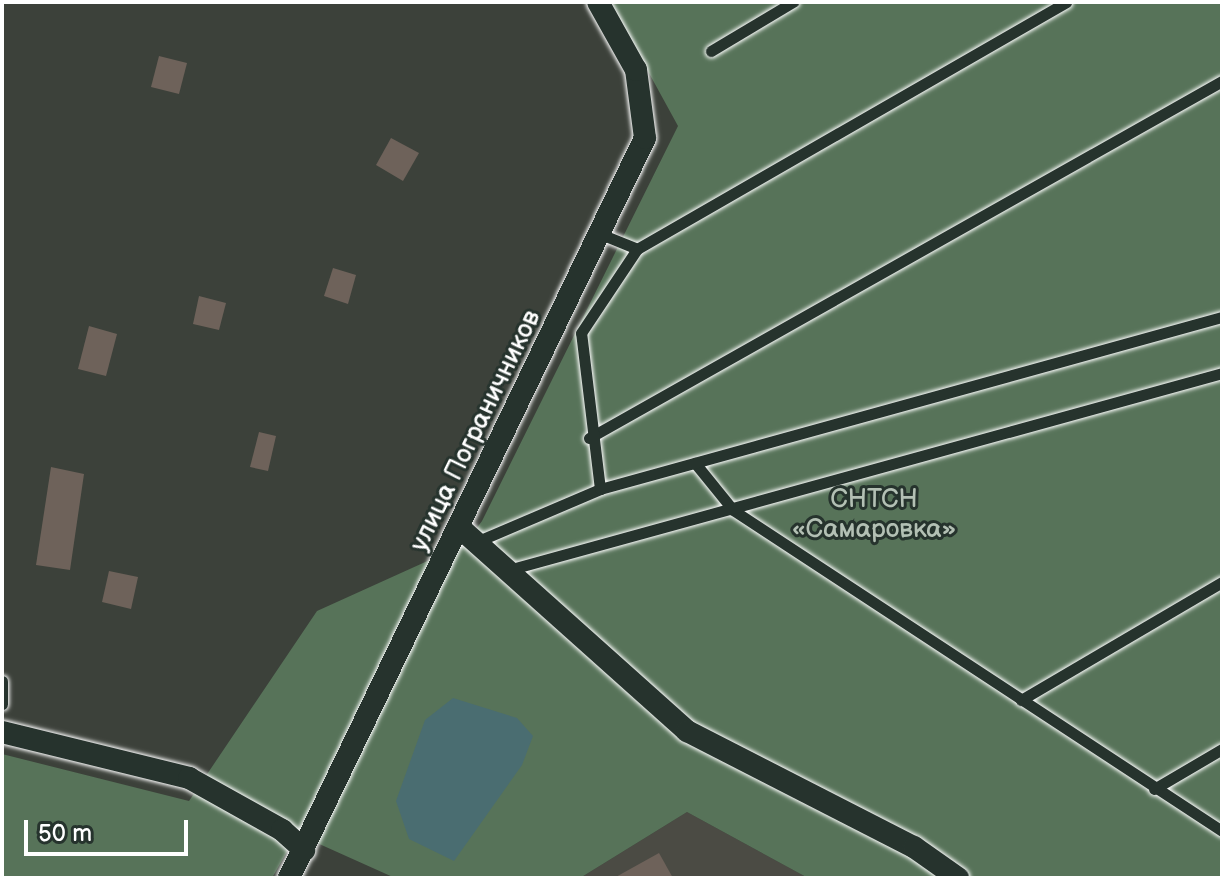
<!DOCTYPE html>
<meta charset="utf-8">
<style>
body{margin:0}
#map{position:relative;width:1224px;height:880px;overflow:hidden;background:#3c413a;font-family:"Balsamiq Sans",sans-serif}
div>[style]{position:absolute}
.built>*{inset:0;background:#4b4b44}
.green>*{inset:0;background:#577359}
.water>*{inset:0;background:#4a6d71}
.building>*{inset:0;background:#6e625a}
.roads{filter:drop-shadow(0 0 2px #fff) drop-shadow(0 0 2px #fff)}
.service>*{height:11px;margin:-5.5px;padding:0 5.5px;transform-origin:5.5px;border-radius:5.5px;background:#26332d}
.minor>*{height:22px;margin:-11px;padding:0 11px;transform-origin:11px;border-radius:11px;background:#26332d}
span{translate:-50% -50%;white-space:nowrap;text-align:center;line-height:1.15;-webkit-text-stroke:6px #26332d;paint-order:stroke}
.street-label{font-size:26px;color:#fff}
.park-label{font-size:26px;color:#b3c0b4}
.frame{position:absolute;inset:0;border:4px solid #fff;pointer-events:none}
.scale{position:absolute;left:24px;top:820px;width:164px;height:36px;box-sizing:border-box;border:4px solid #fff;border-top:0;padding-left:10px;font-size:24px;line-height:28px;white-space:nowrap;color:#fff;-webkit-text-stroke:6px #26332d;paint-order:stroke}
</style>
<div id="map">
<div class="built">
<i style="clip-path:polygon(687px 812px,808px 878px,580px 878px)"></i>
</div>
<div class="green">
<i style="clip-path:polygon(610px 2px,1222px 2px,1222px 878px,808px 878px,687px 812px,580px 878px,395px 878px,297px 834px,272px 878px,2px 878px,2px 754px,189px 801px,317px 611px,465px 544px,482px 521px,678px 126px)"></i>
</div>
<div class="water">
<i style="clip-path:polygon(453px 698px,517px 718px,533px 736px,522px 765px,454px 861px,409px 839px,396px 801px,425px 720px)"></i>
</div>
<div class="building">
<i style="clip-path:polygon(159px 56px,187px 63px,179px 94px,151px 87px)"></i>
<i style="clip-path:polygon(391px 138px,419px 153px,403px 181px,376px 165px)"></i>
<i style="clip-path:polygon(333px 268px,356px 275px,348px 304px,324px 296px)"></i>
<i style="clip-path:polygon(199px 296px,226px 303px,219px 330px,193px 324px)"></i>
<i style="clip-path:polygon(89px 326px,117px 334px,106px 376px,78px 369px)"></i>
<i style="clip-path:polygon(259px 432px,276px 436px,268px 471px,250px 467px)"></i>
<i style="clip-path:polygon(51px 467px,84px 474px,70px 570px,36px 565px)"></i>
<i style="clip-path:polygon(109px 571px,138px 577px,131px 609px,102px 602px)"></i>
<i style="clip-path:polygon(659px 853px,673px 878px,614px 878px)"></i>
</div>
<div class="roads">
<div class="service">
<i style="left:711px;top:51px;width:96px;rotate:-30.9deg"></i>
<i style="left:603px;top:235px;width:37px;rotate:22deg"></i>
<i style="left:637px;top:249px;width:495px;rotate:-29.9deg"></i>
<i style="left:589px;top:438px;width:727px;rotate:-29.42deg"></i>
<i style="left:695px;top:463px;width:60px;rotate:51deg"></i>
<i style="left:733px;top:510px;width:585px;rotate:33.28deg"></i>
<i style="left:600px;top:489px;width:157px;rotate:-96.9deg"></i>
<i style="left:581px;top:333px;width:101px;rotate:-56.3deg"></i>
<i style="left:476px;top:542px;width:135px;rotate:-23.1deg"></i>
<i style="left:600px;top:489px;width:645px;rotate:-15.46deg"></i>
<i style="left:508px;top:570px;width:741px;rotate:-15.42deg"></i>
<i style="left:2px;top:681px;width:23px;rotate:90deg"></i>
<i style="left:1021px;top:700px;width:233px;rotate:-30.4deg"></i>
<i style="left:1154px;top:789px;width:79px;rotate:-30.5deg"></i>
</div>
<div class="minor">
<i style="left:460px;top:528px;width:305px;rotate:41.8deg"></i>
<i style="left:687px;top:731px;width:255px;rotate:27.1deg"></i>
<i style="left:914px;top:847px;width:54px;rotate:35.2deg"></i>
<i style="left:2px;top:732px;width:193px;rotate:13.8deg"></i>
<i style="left:189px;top:778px;width:107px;rotate:29.2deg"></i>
<i style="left:282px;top:830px;width:30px;rotate:42deg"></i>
<i style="left:289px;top:878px;width:821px;rotate:-64.31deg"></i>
<i style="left:645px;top:138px;width:69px;rotate:-97.5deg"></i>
<i style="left:636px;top:70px;width:78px;rotate:-119.2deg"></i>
</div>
</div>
<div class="street-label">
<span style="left:476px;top:431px;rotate:-64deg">улица Пограничников</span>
</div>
<div class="park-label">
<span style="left:874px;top:515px">СНТСН<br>«Самаровка»</span>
</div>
<div class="frame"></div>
<div class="scale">50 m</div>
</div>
